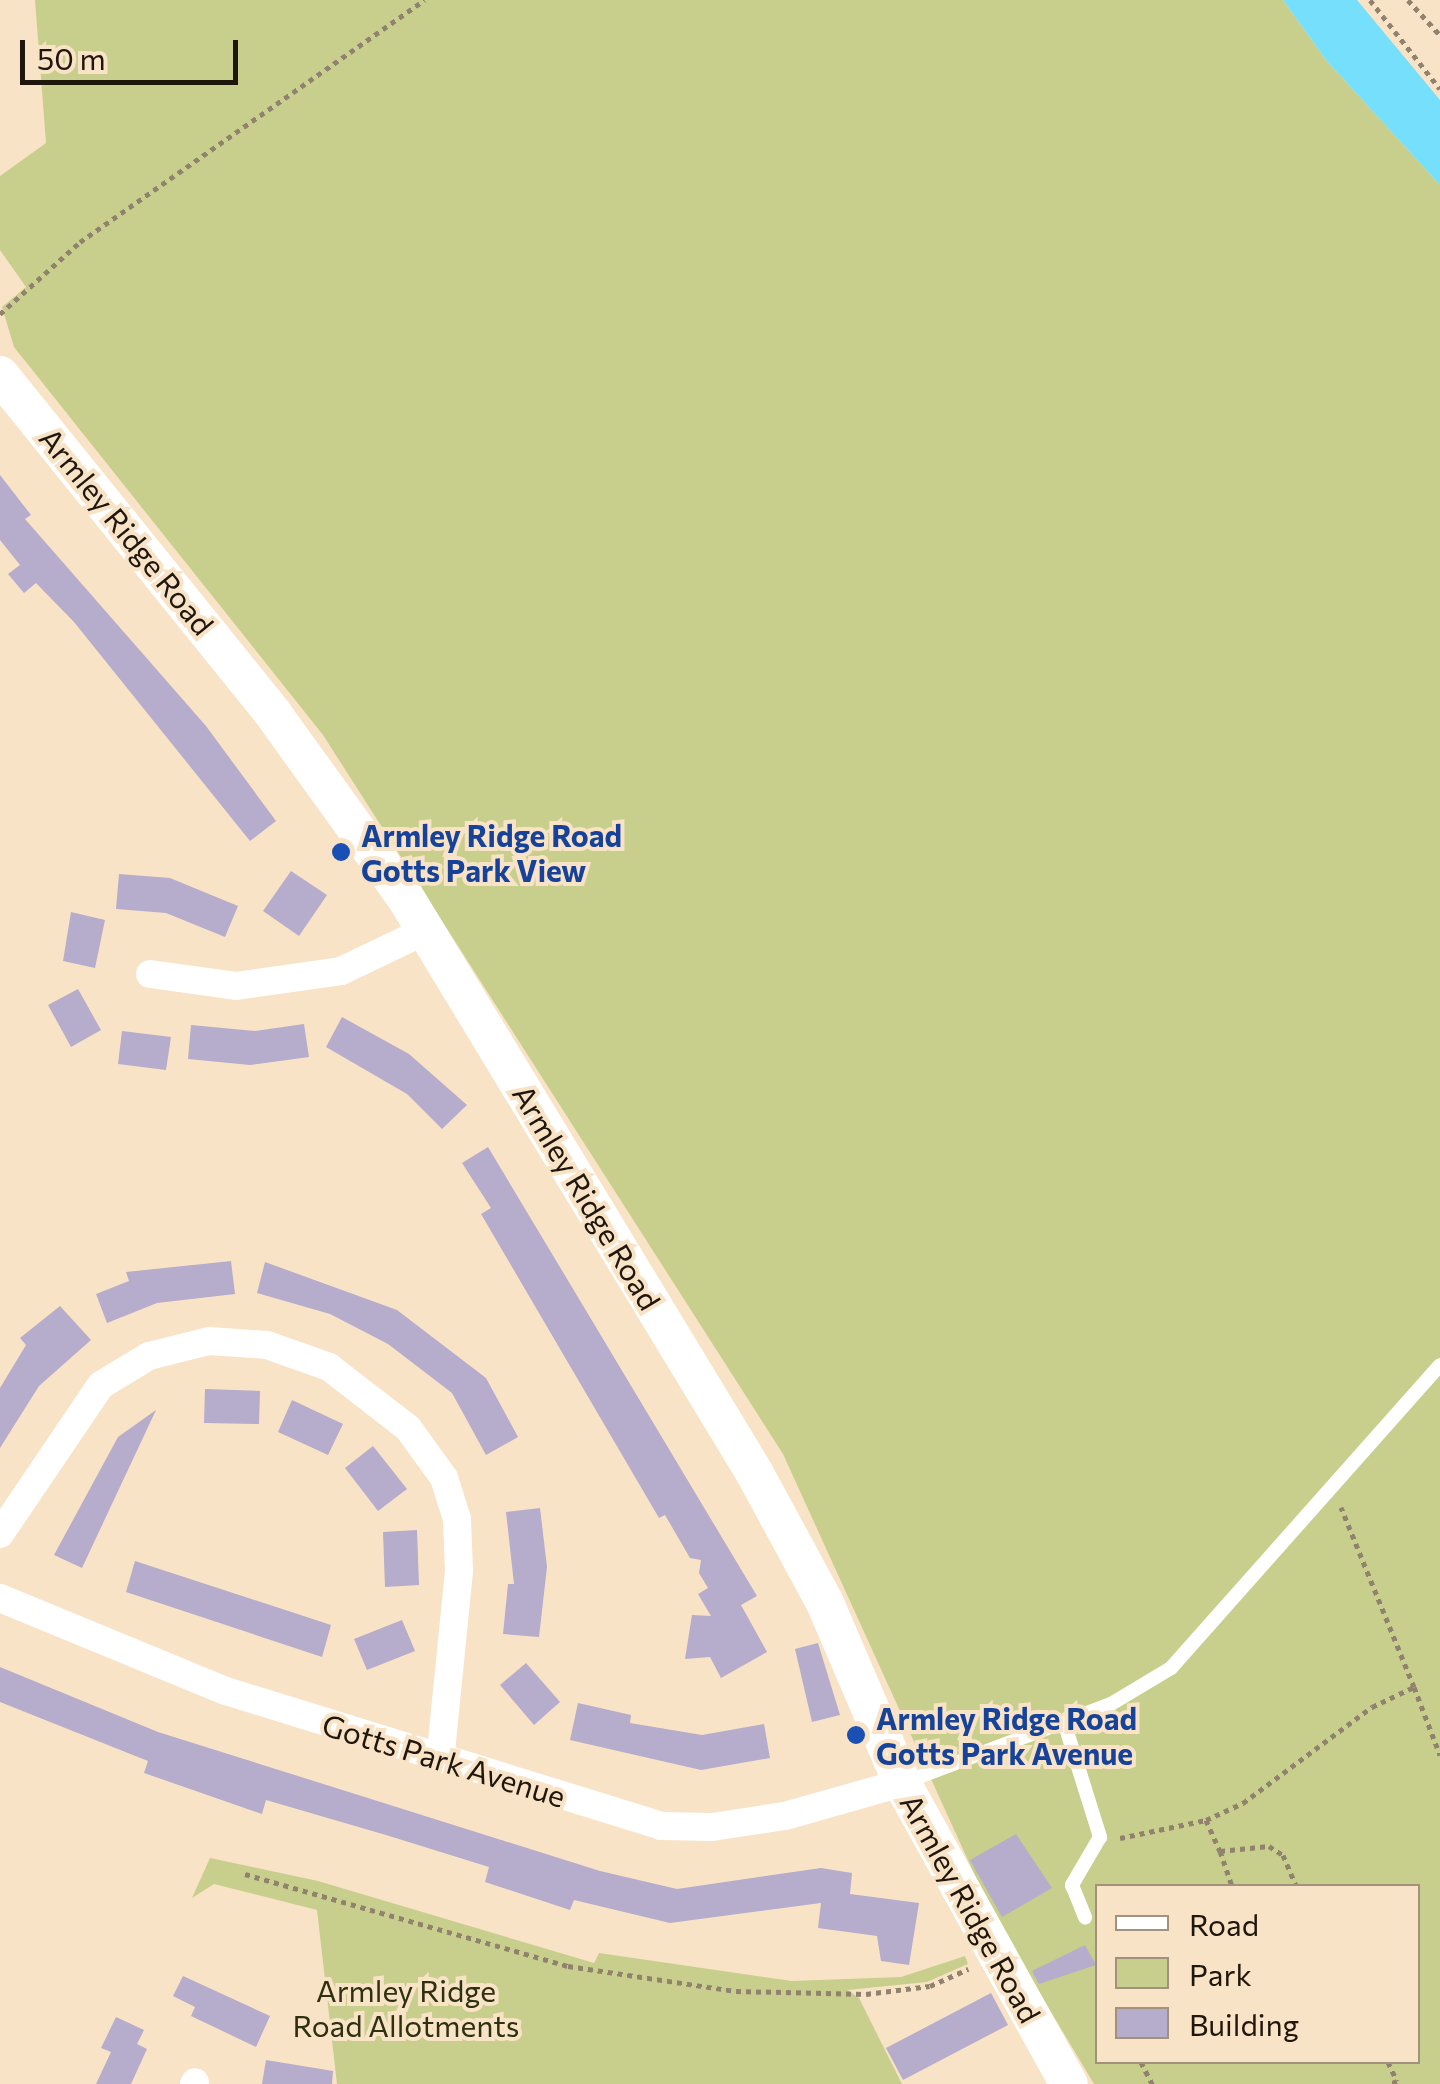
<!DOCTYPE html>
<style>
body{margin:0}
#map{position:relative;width:1440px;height:2084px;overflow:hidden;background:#f8e3c7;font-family:Commissioner,sans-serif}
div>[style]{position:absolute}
.green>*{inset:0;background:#c8cf8c}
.water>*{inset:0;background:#76dffb}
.building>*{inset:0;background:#b6accb}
.path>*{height:5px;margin-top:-2.5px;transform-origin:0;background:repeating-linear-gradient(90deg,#91826e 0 5px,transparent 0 10px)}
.lane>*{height:14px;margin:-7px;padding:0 7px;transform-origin:7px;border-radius:7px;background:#fff}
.street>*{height:28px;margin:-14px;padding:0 14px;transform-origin:14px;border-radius:14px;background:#fff}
.secondary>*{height:38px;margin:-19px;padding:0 19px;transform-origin:19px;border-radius:19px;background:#fff}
.dots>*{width:28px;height:28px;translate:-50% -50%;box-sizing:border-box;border:5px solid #f8e3c7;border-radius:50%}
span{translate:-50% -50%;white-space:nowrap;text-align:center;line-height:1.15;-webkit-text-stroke:8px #f8e3c7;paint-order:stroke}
.street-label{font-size:30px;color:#1f170d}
.transit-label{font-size:30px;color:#164399;font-weight:700}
.left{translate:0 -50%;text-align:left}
.park-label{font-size:30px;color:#2e310e}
.legend{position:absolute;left:1095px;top:1884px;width:325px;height:180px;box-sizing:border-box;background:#f8e3c7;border:2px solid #a1917d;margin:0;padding:12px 18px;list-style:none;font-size:30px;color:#1f170d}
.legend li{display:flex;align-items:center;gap:20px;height:50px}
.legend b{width:50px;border:2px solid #a1917d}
.scale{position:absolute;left:20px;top:40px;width:218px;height:45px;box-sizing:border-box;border:5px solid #1f170d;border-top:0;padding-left:12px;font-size:30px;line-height:35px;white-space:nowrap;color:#1f170d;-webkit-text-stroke:8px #f8e3c7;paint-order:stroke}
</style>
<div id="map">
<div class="green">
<i style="clip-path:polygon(evenodd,35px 0,1283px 0,1326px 60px,1440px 185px,1440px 2084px,1094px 2084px,992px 1913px,783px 1454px,323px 735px,14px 347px,2px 307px,26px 287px,0 250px,0 176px,46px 143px,35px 0,1098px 1886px,1418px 1886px,1418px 2062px,1098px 2062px,1098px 1886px)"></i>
<i style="clip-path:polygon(210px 1858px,318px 1881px,594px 1963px,599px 1953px,792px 1981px,901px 1977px,965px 1956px,968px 1964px,927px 1982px,848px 1990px,859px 1998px,902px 2084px,337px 2084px,317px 1910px,214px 1884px,192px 1898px)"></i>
</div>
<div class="water">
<i style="clip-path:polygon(1283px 0,1357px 0,1440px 100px,1440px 185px,1326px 60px)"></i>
</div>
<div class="building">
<i style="clip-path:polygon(0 475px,31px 515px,25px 519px,206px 726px,276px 821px,250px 841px,74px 622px,36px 583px,24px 593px,8px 574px,20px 565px,0 540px)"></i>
<i style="clip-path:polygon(291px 871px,327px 895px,299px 936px,263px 911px)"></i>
<i style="clip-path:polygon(119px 874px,170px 878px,238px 906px,225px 937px,166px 913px,116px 909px)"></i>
<i style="clip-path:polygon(71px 912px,105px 920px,95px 968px,63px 961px)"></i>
<i style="clip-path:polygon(78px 989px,101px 1030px,71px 1047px,48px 1005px)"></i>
<i style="clip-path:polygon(342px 1017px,409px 1054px,467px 1105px,442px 1129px,407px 1094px,326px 1047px)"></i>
<i style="clip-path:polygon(304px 1024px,309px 1057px,250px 1065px,188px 1059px,191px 1025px,255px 1031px)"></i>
<i style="clip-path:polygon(122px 1031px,171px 1037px,166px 1070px,118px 1064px)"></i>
<i style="clip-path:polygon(488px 1147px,757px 1596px,741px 1605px,767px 1652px,721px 1678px,710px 1657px,685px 1659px,692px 1615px,711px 1616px,698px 1594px,708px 1588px,699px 1573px,701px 1560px,690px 1558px,665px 1515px,659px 1518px,481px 1214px,491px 1208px,462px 1163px)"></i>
<i style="clip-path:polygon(231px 1261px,235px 1294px,157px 1303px,107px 1323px,96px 1294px,129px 1281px,126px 1272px)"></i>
<i style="clip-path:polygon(265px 1262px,397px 1310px,486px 1378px,518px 1437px,486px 1455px,452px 1393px,388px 1344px,330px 1314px,257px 1293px)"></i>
<i style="clip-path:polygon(60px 1306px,91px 1340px,39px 1386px,0 1448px,0 1388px,26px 1345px,20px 1338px)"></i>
<i style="clip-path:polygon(205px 1389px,260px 1391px,259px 1424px,204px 1423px)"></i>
<i style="clip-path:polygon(292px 1400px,343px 1424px,328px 1455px,278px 1432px)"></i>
<i style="clip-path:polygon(156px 1410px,82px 1568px,54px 1555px,118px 1437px)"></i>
<i style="clip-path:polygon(373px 1446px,407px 1489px,378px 1511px,345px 1468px)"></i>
<i style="clip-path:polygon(540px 1508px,547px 1567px,539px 1637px,503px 1634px,508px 1584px,514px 1584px,506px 1512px)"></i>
<i style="clip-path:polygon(417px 1530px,419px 1585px,385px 1587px,383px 1532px)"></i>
<i style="clip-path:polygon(135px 1561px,331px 1625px,322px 1657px,126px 1592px)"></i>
<i style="clip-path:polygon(402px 1620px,415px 1651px,367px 1670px,354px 1639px)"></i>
<i style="clip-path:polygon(818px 1643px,840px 1715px,812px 1722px,795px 1649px)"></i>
<i style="clip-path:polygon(526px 1663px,560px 1702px,534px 1725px,500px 1685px)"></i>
<i style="clip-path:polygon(0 1667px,158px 1732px,600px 1871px,677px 1889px,821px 1868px,852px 1873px,850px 1894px,919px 1903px,909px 1965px,881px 1961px,877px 1936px,818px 1928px,821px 1903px,670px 1923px,574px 1900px,570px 1910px,485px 1882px,489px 1867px,386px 1835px,266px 1800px,262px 1814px,144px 1773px,148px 1761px,0 1702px)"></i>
<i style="clip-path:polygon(578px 1703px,631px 1715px,630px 1723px,702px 1735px,764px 1724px,770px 1758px,701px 1770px,570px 1740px)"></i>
<i style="clip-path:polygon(1016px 1834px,1052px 1888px,1002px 1917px,970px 1860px)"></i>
<i style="clip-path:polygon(1085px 1945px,1096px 1965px,1039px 1984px,1032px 1971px)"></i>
<i style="clip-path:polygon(183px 1976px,270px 2016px,256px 2047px,191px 2016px,195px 2007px,173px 1996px)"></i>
<i style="clip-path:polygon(991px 1993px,1008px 2025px,903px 2080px,886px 2048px)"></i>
<i style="clip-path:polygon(116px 2017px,144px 2030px,137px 2044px,147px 2049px,131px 2084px,96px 2084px,111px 2052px,101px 2048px)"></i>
<i style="clip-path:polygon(266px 2060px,333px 2071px,332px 2084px,262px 2084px)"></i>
</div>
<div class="path">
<i style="left:1370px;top:0;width:113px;rotate:51.8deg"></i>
<i style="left:1408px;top:0;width:47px;rotate:47.6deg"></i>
<i style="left:0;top:314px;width:108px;rotate:-42deg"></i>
<i style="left:80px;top:242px;width:421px;rotate:-35.1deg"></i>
<i style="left:1414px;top:1687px;width:73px;rotate:69.1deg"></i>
<i style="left:1206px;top:1820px;width:41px;rotate:-24.7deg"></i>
<i style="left:1243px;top:1803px;width:161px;rotate:-36.7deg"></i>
<i style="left:1372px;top:1707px;width:47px;rotate:-25.5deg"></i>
<i style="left:1414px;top:1687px;width:194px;rotate:-112.1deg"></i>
<i style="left:1120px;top:1838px;width:88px;rotate:-11.8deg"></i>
<i style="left:1206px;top:1820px;width:34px;rotate:66deg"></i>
<i style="left:1220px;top:1851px;width:49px;rotate:-5.8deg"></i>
<i style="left:1269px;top:1846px;width:17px;rotate:33deg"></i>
<i style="left:1283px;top:1855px;width:34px;rotate:67deg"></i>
<i style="left:1220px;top:1851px;width:37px;rotate:71deg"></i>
<i style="left:245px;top:1874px;width:336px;rotate:15.9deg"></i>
<i style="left:568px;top:1966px;width:170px;rotate:8.5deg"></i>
<i style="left:736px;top:1991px;width:130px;rotate:1.3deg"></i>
<i style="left:866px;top:1994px;width:64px;rotate:-7.1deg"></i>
<i style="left:930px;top:1986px;width:42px;rotate:-24.1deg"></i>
<i style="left:1141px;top:2062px;width:25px;rotate:63deg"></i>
<i style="left:1388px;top:2062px;width:21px;rotate:65deg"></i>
<i style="left:1397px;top:2081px;width:9px;rotate:159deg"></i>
</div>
<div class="lane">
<i style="left:1064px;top:1722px;width:121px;rotate:72.6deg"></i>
<i style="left:1100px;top:1837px;width:56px;rotate:120.3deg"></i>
<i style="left:1072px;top:1885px;width:35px;rotate:68deg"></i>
<i style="left:903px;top:1783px;width:222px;rotate:-20.8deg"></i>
<i style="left:1111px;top:1704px;width:70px;rotate:-31deg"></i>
<i style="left:1171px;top:1668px;width:405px;rotate:-48.4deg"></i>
</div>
<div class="street">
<i style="left:150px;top:974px;width:87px;rotate:7.9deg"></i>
<i style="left:236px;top:986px;width:106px;rotate:-8.1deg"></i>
<i style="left:341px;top:971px;width:93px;rotate:-25.5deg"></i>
<i style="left:0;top:1534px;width:180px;rotate:-55.9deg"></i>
<i style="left:101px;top:1385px;width:56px;rotate:-31.1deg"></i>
<i style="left:149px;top:1356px;width:62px;rotate:-14deg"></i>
<i style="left:209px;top:1341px;width:58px;rotate:3.9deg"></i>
<i style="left:267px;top:1345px;width:66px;rotate:19.5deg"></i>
<i style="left:329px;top:1367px;width:100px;rotate:37.7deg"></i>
<i style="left:408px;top:1428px;width:62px;rotate:54.2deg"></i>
<i style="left:444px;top:1478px;width:43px;rotate:72.4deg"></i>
<i style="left:457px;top:1519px;width:52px;rotate:87.8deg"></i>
<i style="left:459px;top:1571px;width:190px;rotate:95.7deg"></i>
<i style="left:0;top:1598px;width:244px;rotate:22.4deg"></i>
<i style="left:226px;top:1691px;width:455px;rotate:17.2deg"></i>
<i style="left:661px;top:1826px;width:51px;rotate:1.1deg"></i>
<i style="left:712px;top:1827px;width:74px;rotate:-8.6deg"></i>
<i style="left:785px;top:1816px;width:122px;rotate:-15.8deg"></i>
<i style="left:194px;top:2084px;width:2px;rotate:-63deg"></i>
</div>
<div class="secondary">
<i style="left:0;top:375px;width:437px;rotate:51.1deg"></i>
<i style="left:274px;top:715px;width:222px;rotate:54.2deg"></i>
<i style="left:404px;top:895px;width:675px;rotate:58.76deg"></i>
<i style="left:754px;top:1472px;width:149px;rotate:61.5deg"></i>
<i style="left:825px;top:1603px;width:196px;rotate:66.8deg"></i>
<i style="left:902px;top:1783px;width:344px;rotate:61deg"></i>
</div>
<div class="dots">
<i style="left:341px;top:852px;background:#1a4fb4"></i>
<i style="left:856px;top:1735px;background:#1a4fb4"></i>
</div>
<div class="street-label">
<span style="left:127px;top:531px;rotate:51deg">Armley Ridge Road</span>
<span style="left:587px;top:1197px;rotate:59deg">Armley Ridge Road</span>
<span style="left:444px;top:1760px;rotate:17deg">Gotts Park Avenue</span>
<span style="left:971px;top:1908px;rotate:61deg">Armley Ridge Road</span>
</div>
<div class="transit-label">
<span class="left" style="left:361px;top:852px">Armley Ridge Road<br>Gotts Park View</span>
<span class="left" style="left:876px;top:1735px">Armley Ridge Road<br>Gotts Park Avenue</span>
</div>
<div class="park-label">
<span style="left:406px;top:2007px">Armley Ridge<br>Road Allotments</span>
</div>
<ul class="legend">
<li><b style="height:12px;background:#fff"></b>Road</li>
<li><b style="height:28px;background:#c8cf8c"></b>Park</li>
<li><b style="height:28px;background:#b6accb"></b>Building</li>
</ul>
<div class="scale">50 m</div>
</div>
